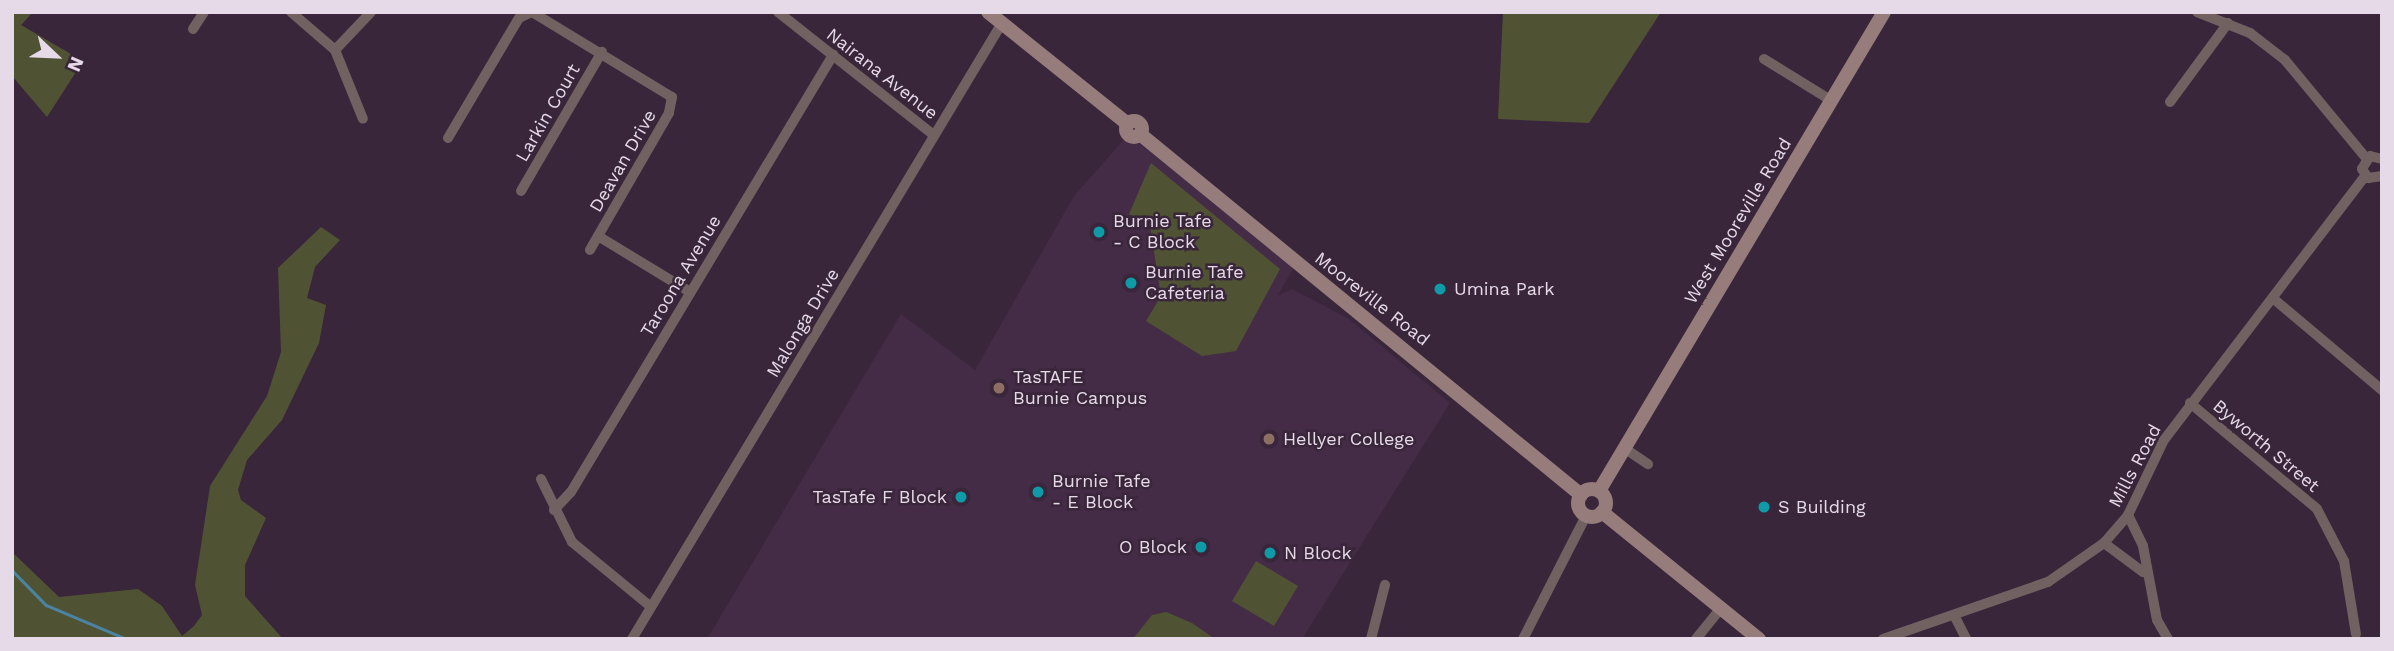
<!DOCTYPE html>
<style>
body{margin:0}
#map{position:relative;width:2394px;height:651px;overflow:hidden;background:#39263b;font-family:"Work Sans",sans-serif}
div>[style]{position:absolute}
.built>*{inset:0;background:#442c47}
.green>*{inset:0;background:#505333}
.stream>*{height:2.5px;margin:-1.25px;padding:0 1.25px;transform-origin:1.25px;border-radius:1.25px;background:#4b84a3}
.street>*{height:10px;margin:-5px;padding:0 5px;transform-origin:5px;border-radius:5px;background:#716160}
.secondary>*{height:14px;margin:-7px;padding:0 7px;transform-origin:7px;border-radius:7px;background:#967d7c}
.secondary>.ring{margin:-7px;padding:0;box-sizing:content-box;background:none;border:14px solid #967d7c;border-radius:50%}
.dots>*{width:19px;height:19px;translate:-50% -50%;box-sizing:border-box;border:4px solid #39263b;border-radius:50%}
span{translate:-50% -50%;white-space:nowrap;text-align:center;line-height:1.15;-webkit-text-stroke:5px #39263b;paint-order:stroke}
.street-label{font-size:18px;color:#e7dae8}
.poi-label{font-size:18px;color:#e7dae8}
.left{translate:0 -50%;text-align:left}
.right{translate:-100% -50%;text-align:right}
.frame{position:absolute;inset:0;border:14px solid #e7dae8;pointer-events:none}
.north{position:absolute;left:21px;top:21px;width:70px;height:70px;-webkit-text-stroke:5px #39263b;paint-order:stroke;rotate:113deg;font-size:19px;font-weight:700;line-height:28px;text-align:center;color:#e7dae8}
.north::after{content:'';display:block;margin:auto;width:24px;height:32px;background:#e7dae8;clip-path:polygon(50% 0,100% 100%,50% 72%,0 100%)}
</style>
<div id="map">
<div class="built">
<i style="clip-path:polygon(1128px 135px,1296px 264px,1278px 295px,1292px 289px,1349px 319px,1450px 403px,1302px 639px,707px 639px,901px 314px,975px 370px,1074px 196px)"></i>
</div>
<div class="green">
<i style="clip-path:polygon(12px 12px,33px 12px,21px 25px,83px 61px,47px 117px,12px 76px)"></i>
<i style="clip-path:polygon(1503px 12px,1661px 12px,1589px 123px,1498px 119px)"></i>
<i style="clip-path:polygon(1151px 163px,1280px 269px,1236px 351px,1202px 356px,1146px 321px,1161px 296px,1150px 227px,1129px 214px)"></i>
<i style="clip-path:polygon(321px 227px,340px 240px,315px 267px,307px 298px,326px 305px,319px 343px,282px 420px,247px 460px,238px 490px,241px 500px,266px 518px,245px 565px,245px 596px,283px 639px,12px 639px,12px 552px,59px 597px,138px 589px,162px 606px,182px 636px,194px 626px,202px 615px,195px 585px,210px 486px,267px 396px,281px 352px,278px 268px)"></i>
<i style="clip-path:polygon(1256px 561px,1298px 586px,1274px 626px,1232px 601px)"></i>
<i style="clip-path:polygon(1166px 612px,1192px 623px,1215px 639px,1133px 639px,1152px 615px)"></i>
</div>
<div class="stream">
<i style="left:12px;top:570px;width:49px;rotate:45.8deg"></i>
<i style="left:46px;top:605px;width:88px;rotate:22.8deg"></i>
</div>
<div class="street">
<i style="left:291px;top:12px;width:58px;rotate:40.8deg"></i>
<i style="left:335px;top:50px;width:74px;rotate:67.9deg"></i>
<i style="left:532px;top:12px;width:164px;rotate:31.3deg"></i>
<i style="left:672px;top:97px;width:16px;rotate:101deg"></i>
<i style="left:669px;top:113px;width:158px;rotate:120deg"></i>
<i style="left:778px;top:12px;width:199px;rotate:38.3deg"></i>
<i style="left:2197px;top:12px;width:57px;rotate:21.6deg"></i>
<i style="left:2250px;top:33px;width:44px;rotate:37.6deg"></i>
<i style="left:2285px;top:60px;width:127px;rotate:50.4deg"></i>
<i style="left:193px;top:29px;width:20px;rotate:-57deg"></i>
<i style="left:335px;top:50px;width:52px;rotate:-46.5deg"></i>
<i style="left:1764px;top:59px;width:80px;rotate:31.7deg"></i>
<i style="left:2170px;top:102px;width:98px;rotate:-53.7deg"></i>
<i style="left:448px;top:138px;width:139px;rotate:-59.4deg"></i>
<i style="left:519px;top:18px;width:14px;rotate:-25deg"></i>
<i style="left:2382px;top:159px;width:12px;rotate:-166deg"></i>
<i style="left:2370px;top:156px;width:15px;rotate:122deg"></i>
<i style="left:2362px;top:169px;width:11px;rotate:56deg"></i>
<i style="left:2368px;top:178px;width:14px;rotate:-8deg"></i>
<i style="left:521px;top:191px;width:161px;rotate:-59.8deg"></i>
<i style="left:598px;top:236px;width:108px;rotate:31.3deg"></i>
<i style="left:2275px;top:300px;width:140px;rotate:40.1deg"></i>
<i style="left:2190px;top:403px;width:165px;rotate:39.8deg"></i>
<i style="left:2317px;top:509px;width:59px;rotate:62.6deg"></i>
<i style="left:2344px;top:561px;width:74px;rotate:80.7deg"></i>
<i style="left:1624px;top:448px;width:29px;rotate:34deg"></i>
<i style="left:541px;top:479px;width:70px;rotate:63.8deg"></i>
<i style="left:572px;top:542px;width:102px;rotate:39.4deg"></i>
<i style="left:554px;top:510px;width:25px;rotate:-47deg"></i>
<i style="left:571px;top:492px;width:510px;rotate:-59.06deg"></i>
<i style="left:2128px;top:515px;width:34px;rotate:64deg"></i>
<i style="left:2143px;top:546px;width:75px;rotate:79.3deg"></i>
<i style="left:2157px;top:620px;width:22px;rotate:60deg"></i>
<i style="left:2104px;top:543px;width:49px;rotate:36.6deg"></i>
<i style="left:1954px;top:615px;width:27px;rotate:63deg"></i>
<i style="left:632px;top:639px;width:719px;rotate:-59.01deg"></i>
<i style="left:1371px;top:639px;width:56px;rotate:-75.5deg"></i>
<i style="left:1523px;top:639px;width:138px;rotate:-62.9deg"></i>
<i style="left:1696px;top:639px;width:40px;rotate:-51deg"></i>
<i style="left:1883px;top:639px;width:175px;rotate:-19.1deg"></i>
<i style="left:2048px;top:582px;width:68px;rotate:-34.9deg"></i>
<i style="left:2104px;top:543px;width:37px;rotate:-49deg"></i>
<i style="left:2128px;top:515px;width:83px;rotate:-64.4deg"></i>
<i style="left:2164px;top:440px;width:332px;rotate:-52.7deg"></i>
</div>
<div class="secondary">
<i style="left:988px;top:12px;width:179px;rotate:38.7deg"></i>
<i class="ring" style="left:1126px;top:121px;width:2px;height:2px"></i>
<i style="left:1140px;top:134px;width:570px;rotate:39.3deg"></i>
<i class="ring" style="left:1578px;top:489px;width:14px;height:14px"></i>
<i style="left:1599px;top:491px;width:557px;rotate:-59.25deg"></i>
<i style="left:1602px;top:512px;width:202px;rotate:39deg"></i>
</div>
<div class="dots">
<i style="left:1099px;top:232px;background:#0f9aa8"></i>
<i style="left:1131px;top:283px;background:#0f9aa8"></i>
<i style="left:1440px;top:289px;background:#0f9aa8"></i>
<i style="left:999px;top:388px;background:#8d6e63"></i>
<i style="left:1269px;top:439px;background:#8d6e63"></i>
<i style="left:1038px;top:492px;background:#0f9aa8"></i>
<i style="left:961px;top:497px;background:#0f9aa8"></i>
<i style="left:1764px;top:507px;background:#0f9aa8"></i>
<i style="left:1201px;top:547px;background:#0f9aa8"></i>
<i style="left:1270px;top:553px;background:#0f9aa8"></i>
</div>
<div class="street-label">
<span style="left:882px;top:74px;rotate:38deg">Nairana Avenue</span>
<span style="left:548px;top:113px;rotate:-60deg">Larkin Court</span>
<span style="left:623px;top:161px;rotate:-60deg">Deavan Drive</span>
<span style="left:1738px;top:221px;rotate:-59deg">West Mooreville Road</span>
<span style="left:681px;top:276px;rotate:-59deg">Taroona Avenue</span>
<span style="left:1372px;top:299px;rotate:38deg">Mooreville Road</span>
<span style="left:803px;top:323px;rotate:-59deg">Malonga Drive</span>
<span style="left:2266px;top:446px;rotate:40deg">Byworth Street</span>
<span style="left:2135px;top:466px;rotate:-62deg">Mills Road</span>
</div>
<div class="poi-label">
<span class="left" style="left:1113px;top:232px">Burnie Tafe<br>- C Block</span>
<span class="left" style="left:1145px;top:283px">Burnie Tafe<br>Cafeteria</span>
<span class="left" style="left:1454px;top:289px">Umina Park</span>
<span class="left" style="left:1013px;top:388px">TasTAFE<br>Burnie Campus</span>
<span class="left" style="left:1283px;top:439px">Hellyer College</span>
<span class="left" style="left:1052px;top:492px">Burnie Tafe<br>- E Block</span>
<span class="right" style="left:947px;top:497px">TasTafe F Block</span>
<span class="left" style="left:1778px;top:507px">S Building</span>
<span class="right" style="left:1187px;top:547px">O Block</span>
<span class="left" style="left:1284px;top:553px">N Block</span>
</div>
<div class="frame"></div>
<div class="north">N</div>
</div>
